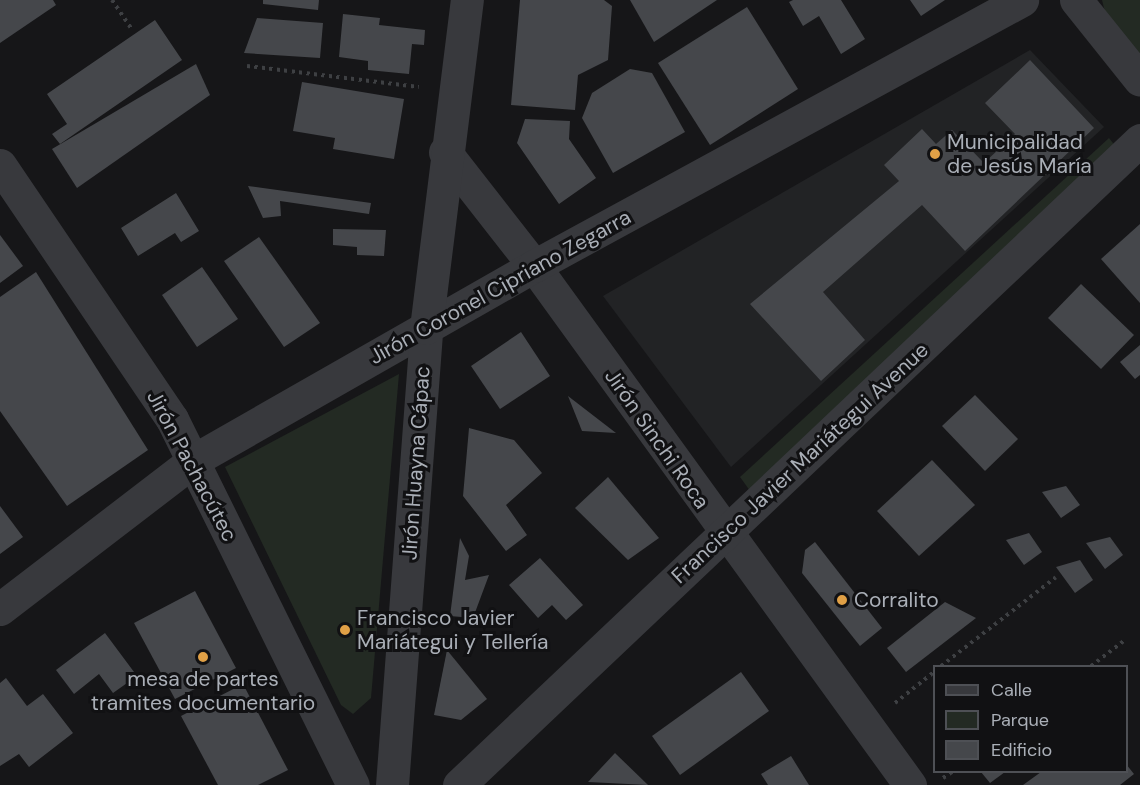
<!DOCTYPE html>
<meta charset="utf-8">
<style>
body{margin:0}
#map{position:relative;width:1140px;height:785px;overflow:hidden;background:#161618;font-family:"DM Sans",sans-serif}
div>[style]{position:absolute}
.built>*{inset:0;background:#222325}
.green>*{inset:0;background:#232a23}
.building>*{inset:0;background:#45474b}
.path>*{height:4px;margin-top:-2px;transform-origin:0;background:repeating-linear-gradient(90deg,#3e4043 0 3px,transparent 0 7.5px)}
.minor>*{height:33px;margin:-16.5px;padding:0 16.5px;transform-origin:16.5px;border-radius:16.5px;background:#38393d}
.dots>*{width:16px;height:16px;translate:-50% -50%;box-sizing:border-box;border:3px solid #111113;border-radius:50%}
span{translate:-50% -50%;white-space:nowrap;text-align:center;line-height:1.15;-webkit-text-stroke:6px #111113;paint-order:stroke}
.poi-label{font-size:21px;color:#aaafb7}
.left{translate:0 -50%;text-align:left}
.street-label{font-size:21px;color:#aaafb7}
.legend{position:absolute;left:933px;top:665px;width:195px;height:108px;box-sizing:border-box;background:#111113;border:2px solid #4e5055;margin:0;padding:8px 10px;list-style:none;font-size:18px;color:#aaafb7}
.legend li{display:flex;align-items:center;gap:12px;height:30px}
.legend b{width:30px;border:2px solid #4e5055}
</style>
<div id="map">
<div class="built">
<i style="clip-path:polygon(1030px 50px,1104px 127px,731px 467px,603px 296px)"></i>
</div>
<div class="green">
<i style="clip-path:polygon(1102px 0,1140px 0,1140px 55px,1106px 16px)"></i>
<i style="clip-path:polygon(1109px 138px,1123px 156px,758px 502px,740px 477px)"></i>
<i style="clip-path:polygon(399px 374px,371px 698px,353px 714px,341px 705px,225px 467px)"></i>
</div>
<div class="building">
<i style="clip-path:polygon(0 0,53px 0,56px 5px,0 43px)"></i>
<i style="clip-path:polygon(263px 0,319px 0,318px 10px,263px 4px)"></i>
<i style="clip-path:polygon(520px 0,604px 0,612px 6px,608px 60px,578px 75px,575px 110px,511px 105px)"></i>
<i style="clip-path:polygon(630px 0,717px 0,654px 42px)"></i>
<i style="clip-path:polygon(793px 0,841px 0,865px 39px,841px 54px,819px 16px,803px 26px,789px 2px)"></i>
<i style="clip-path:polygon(910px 0,945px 0,921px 16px)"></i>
<i style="clip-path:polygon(747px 7px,798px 89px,710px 145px,658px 63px)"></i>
<i style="clip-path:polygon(343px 14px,380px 18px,379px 25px,425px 30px,424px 45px,412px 44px,409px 74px,368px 70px,368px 61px,339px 57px)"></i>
<i style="clip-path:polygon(257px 18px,323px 23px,320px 58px,244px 53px)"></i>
<i style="clip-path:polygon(155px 20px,182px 60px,60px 144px,52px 134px,67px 124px,47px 94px)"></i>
<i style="clip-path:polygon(1030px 60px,1094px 128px,965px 251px,922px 205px,823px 292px,865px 340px,821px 381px,750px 304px,899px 181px,884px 165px,922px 129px,936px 144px,952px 130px,984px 163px,1015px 134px,985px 103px)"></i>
<i style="clip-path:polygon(196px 64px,210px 95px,77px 188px,52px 149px)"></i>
<i style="clip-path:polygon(630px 69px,652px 73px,685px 132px,613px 173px,582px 118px,592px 93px)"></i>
<i style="clip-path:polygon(302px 82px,404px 99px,394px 159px,333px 149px,335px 138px,293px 131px)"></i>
<i style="clip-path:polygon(525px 119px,570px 121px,569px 139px,596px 178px,559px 204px,517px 143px)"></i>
<i style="clip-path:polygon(248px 186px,371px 203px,369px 214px,280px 201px,281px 216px,263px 218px)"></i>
<i style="clip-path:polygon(176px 193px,199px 231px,181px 242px,175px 233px,138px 256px,121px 228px)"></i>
<i style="clip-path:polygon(1140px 224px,1140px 303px,1101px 259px)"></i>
<i style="clip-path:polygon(333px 229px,386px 230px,384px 256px,357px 255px,357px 247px,333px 245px)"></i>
<i style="clip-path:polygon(0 235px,23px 266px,0 283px)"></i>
<i style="clip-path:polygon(259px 237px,320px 323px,284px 347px,224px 261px)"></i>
<i style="clip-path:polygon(202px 267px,238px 319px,197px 347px,162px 295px)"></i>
<i style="clip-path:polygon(36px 272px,148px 450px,67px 506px,0 411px,0 297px)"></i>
<i style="clip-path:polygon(1081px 284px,1134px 335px,1101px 369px,1048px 318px)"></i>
<i style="clip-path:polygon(521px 332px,550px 376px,500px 409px,471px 366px)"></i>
<i style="clip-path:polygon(1140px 345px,1140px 375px,1135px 379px,1120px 362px)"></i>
<i style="clip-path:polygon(975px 395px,1018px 439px,985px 471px,942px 426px)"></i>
<i style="clip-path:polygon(568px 396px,616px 433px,582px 431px)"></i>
<i style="clip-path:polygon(469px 428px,514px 440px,542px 473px,506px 505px,527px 535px,506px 551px,463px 496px)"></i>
<i style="clip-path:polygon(932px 460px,975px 505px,919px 556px,877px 511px)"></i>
<i style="clip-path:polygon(608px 477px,659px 538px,628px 560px,575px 508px)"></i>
<i style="clip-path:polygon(1066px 486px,1080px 505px,1061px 518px,1042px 492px)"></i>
<i style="clip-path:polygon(0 506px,23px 537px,0 554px)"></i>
<i style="clip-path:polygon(1029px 533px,1042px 552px,1024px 565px,1006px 540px)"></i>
<i style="clip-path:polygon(1110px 537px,1123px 555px,1105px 569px,1086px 543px)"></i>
<i style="clip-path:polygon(460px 538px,469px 556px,465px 580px,489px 575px,473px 618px,450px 616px)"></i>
<i style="clip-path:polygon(815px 542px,882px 628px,860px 646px,802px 573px,805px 550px)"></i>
<i style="clip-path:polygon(540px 558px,583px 605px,566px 620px,552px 605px,538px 618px,509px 585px)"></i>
<i style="clip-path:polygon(1080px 560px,1093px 580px,1075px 593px,1056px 567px)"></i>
<i style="clip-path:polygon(195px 591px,236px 668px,175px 699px,134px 623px)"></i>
<i style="clip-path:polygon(945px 602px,976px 618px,906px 672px,887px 648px)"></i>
<i style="clip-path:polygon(105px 633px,137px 676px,113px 693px,99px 674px,74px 694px,56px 670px)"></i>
<i style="clip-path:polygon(447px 650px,487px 699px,461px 720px,434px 715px)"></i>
<i style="clip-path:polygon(741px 672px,769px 711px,680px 775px,652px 736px)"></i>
<i style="clip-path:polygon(6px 678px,27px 706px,43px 694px,73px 733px,29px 767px,19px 754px,0 766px,0 683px)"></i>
<i style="clip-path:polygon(243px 684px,288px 770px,258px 785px,218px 785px,181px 716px)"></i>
<i style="clip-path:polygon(615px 753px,648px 785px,588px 782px)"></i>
<i style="clip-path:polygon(791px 756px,809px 785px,768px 785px,761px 774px)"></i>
<i style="clip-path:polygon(1126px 764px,1134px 774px,1120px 785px,1023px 785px,1041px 772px,1126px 772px)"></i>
<i style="clip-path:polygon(981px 772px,1005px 772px,990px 783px)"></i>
</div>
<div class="path">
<i style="left:112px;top:0;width:37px;rotate:56deg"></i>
<i style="left:247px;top:66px;width:173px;rotate:7deg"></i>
<i style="left:941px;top:666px;width:145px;rotate:-37.7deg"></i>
<i style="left:1091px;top:666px;width:43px;rotate:-37.4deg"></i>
<i style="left:895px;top:703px;width:50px;rotate:-38.5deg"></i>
<i style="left:943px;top:778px;width:11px;rotate:-34deg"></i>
</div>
<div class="minor">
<i style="left:1076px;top:0;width:102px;rotate:51.3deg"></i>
<i style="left:445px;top:152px;width:145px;rotate:52deg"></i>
<i style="left:534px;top:266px;width:641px;rotate:54.08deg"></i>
<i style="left:0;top:165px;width:307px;rotate:55.9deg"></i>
<i style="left:172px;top:419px;width:408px;rotate:63.7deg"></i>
<i style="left:0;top:609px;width:245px;rotate:-37.5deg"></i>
<i style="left:194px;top:460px;width:391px;rotate:-29.7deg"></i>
<i style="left:534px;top:266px;width:556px;rotate:-28.59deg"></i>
<i style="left:392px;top:785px;width:458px;rotate:-85.7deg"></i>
<i style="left:426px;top:328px;width:331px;rotate:-82.9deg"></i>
<i style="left:459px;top:785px;width:938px;rotate:-43.44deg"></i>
</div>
<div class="dots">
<i style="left:935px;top:154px;background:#e0a046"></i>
<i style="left:842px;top:600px;background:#e0a046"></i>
<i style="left:345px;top:630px;background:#e0a046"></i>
<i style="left:203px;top:657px;background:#e0a046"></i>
</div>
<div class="poi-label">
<span class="left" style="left:947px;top:154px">Municipalidad<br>de Jesús María</span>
<span class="left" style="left:854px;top:600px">Corralito</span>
<span class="left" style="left:357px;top:630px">Francisco Javier<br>Mariátegui y Tellería</span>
<span style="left:203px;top:691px">mesa de partes<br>tramites documentario</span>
</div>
<div class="street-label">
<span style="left:500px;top:287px;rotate:-29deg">Jirón Coronel Cipriano Zegarra</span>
<span style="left:657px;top:439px;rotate:55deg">Jirón Sinchi Roca</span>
<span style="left:416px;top:463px;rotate:-86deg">Jirón Huayna Cápac</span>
<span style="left:800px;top:463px;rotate:-43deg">Francisco Javier Mariátegui Avenue</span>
<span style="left:192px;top:466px;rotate:62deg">Jirón Pachacútec</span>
</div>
<ul class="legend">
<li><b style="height:8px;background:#38393d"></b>Calle</li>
<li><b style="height:16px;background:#232a23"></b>Parque</li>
<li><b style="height:16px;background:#45474b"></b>Edificio</li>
</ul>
</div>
